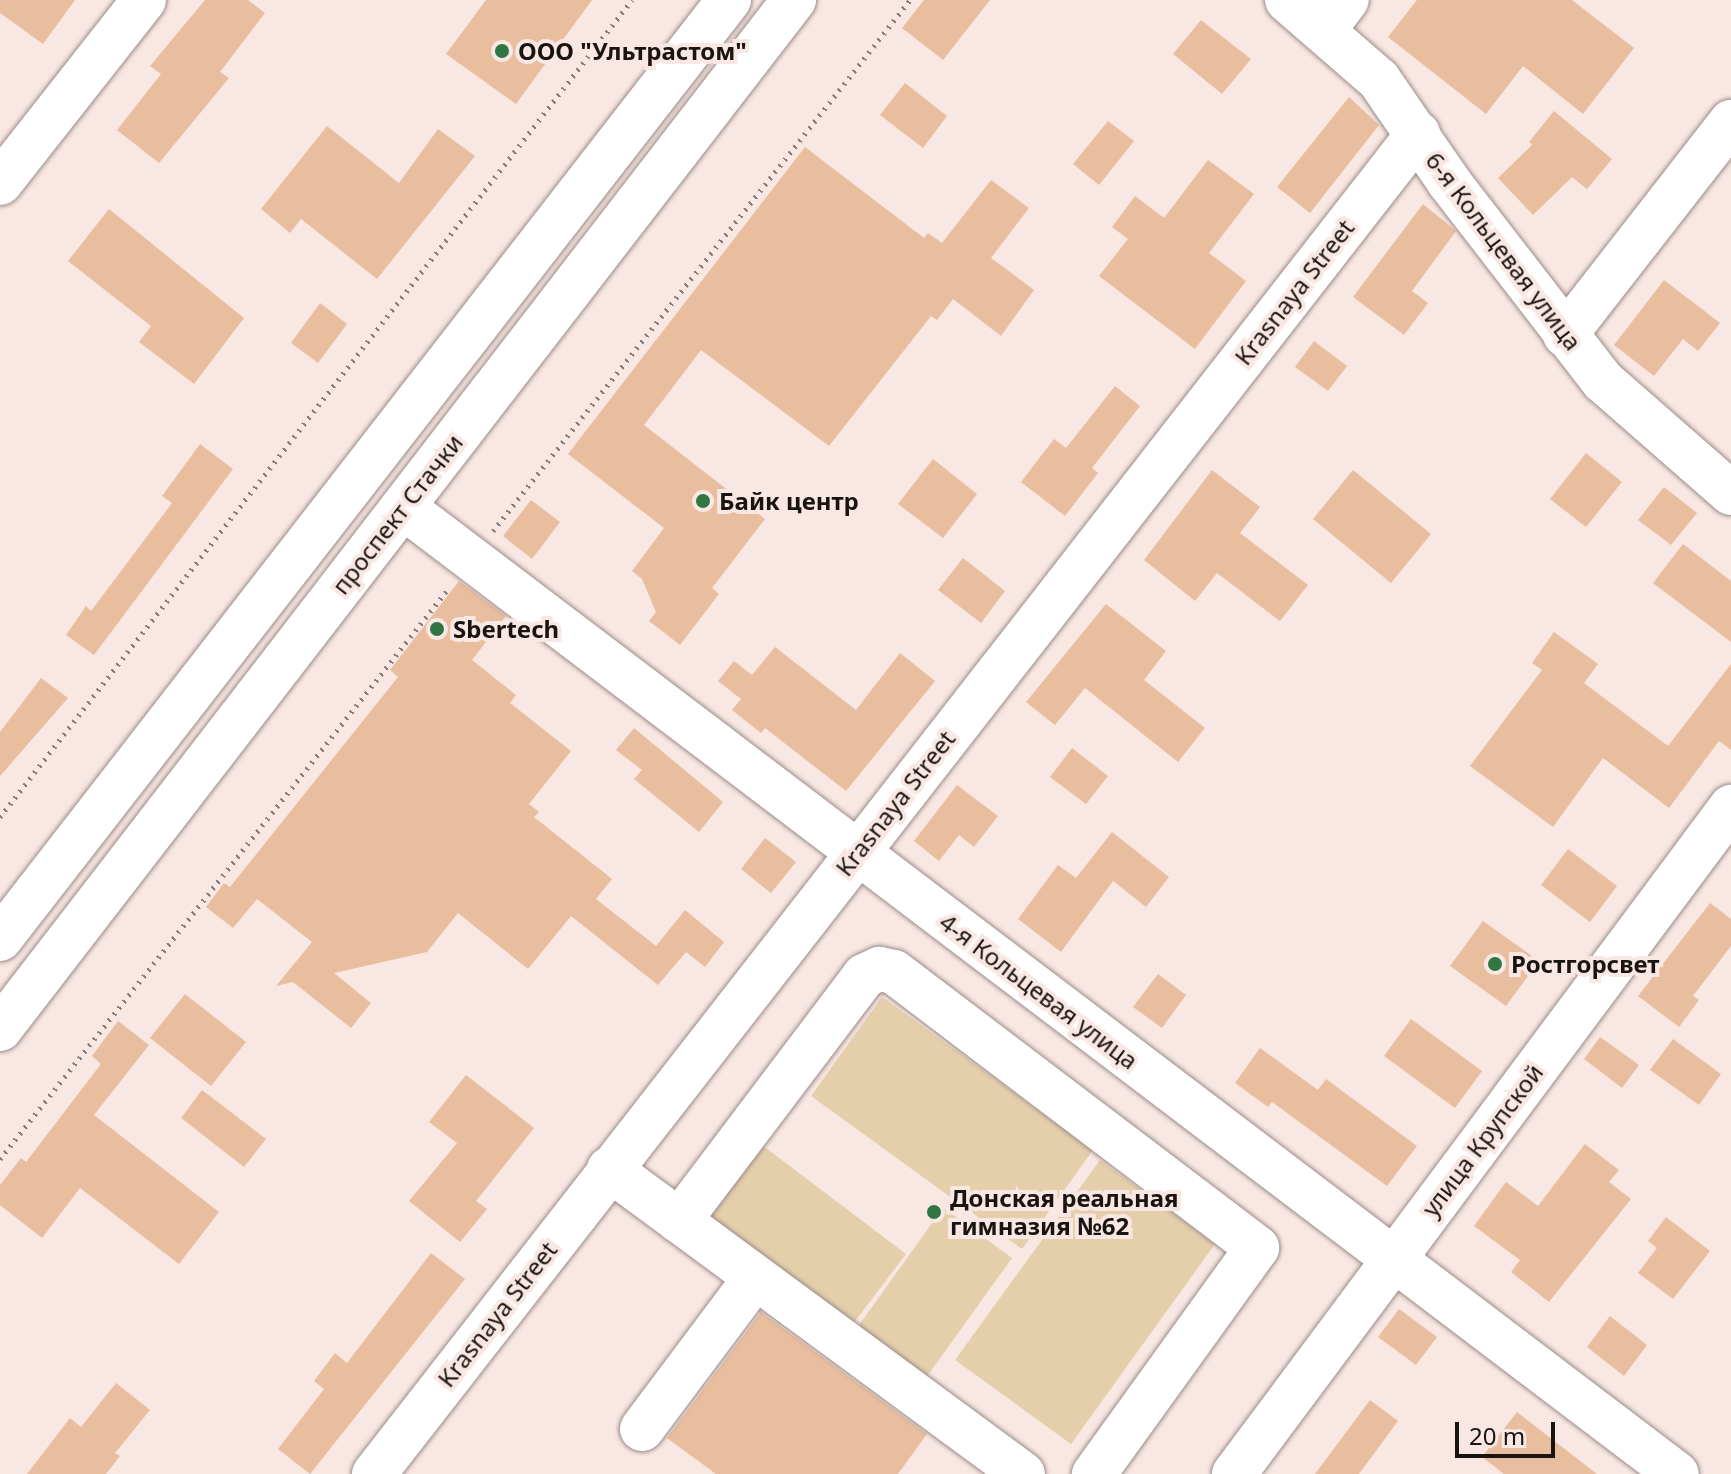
<!DOCTYPE html>
<meta charset="utf-8">
<style>
body{margin:0}
#map{position:relative;width:1731px;height:1474px;overflow:hidden;background:#f8e7e3;font-family:"Noto Sans",sans-serif}
div>[style]{position:absolute}
.green>*{inset:0;background:#e5cfab}
.building>*{inset:0;background:#e9be9f}
.path>*{height:5px;margin-top:-2.5px;transform-origin:0;background:repeating-linear-gradient(90deg,#887d7a 0 2px,transparent 0 8px)}
.roads{filter:drop-shadow(0 0 2px #9b8c88) drop-shadow(0 0 2px #9b8c88)}
.minor>*{height:44px;margin:-22px;padding:0 22px;transform-origin:22px;border-radius:22px;background:#fff}
.major>*{height:44px;margin:-22px;padding:0 22px;transform-origin:22px;border-radius:22px;background:#fff}
.dots>*{width:22px;height:22px;translate:-50% -50%;box-sizing:border-box;border:4px solid #f8e7e3;border-radius:50%}
span{translate:-50% -50%;white-space:nowrap;text-align:center;line-height:1.15;-webkit-text-stroke:8px #f8e7e3;paint-order:stroke}
.poi-label{font-size:24px;color:#191412;font-weight:700}
.left{translate:0 -50%;text-align:left}
.street-label{font-size:24px;color:#191412}
.scale{position:absolute;left:1455px;top:1422px;width:100px;height:36px;box-sizing:border-box;border:4px solid #191412;border-top:0;padding-left:10px;font-size:24px;line-height:28px;white-space:nowrap;color:#191412;-webkit-text-stroke:6px #f8e7e3;paint-order:stroke}
</style>
<div id="map">
<div class="green">
<i style="clip-path:polygon(882px 997px,1093px 1150px,1022px 1249px,811px 1096px)"></i>
<i style="clip-path:polygon(762px 1145px,906px 1254px,853px 1324px,709px 1216px)"></i>
<i style="clip-path:polygon(1100px 1160px,1215px 1244px,1071px 1444px,955px 1360px)"></i>
<i style="clip-path:polygon(943px 1208px,1012px 1258px,923px 1382px,854px 1332px)"></i>
</div>
<div class="building">
<i style="clip-path:polygon(0 0,75px 0,43px 44px,0 13px)"></i>
<i style="clip-path:polygon(205px 0,248px 0,265px 13px,220px 72px,229px 78px,159px 163px,117px 130px,161px 74px,150px 66px)"></i>
<i style="clip-path:polygon(486px 0,592px 0,516px 104px,446px 54px)"></i>
<i style="clip-path:polygon(924px 0,990px 0,943px 60px,902px 28px)"></i>
<i style="clip-path:polygon(1417px 0,1572px 0,1634px 48px,1583px 114px,1523px 66px,1486px 114px,1388px 37px)"></i>
<i style="clip-path:polygon(1201px 20px,1251px 59px,1222px 94px,1173px 54px)"></i>
<i style="clip-path:polygon(905px 83px,947px 116px,923px 148px,880px 115px)"></i>
<i style="clip-path:polygon(1349px 97px,1379px 125px,1310px 213px,1277px 187px)"></i>
<i style="clip-path:polygon(1554px 111px,1612px 159px,1587px 189px,1572px 177px,1533px 215px,1498px 178px,1532px 145px,1529px 142px)"></i>
<i style="clip-path:polygon(1108px 121px,1134px 141px,1099px 185px,1073px 164px)"></i>
<i style="clip-path:polygon(327px 126px,399px 183px,438px 129px,475px 156px,377px 279px,301px 219px,290px 233px,261px 209px)"></i>
<i style="clip-path:polygon(805px 147px,924px 238px,928px 233px,942px 243px,991px 180px,1029px 208px,991px 258px,1034px 290px,1001px 336px,953px 299px,937px 320px,931px 316px,829px 446px,701px 350px,644px 425px,765px 519px,712px 588px,719px 594px,680px 645px,649px 621px,656px 612px,642px 579px,632px 571px,664px 528px,568px 454px)"></i>
<i style="clip-path:polygon(1208px 160px,1254px 194px,1209px 253px,1246px 281px,1195px 349px,1099px 276px,1128px 239px,1112px 227px,1135px 196px,1164px 218px)"></i>
<i style="clip-path:polygon(1423px 204px,1456px 231px,1412px 291px,1428px 303px,1404px 335px,1353px 297px)"></i>
<i style="clip-path:polygon(109px 209px,244px 318px,194px 384px,139px 342px,151px 326px,68px 261px)"></i>
<i style="clip-path:polygon(1664px 280px,1720px 323px,1698px 351px,1683px 339px,1654px 376px,1614px 345px)"></i>
<i style="clip-path:polygon(320px 303px,347px 324px,318px 363px,291px 343px)"></i>
<i style="clip-path:polygon(1314px 341px,1347px 366px,1328px 391px,1295px 367px)"></i>
<i style="clip-path:polygon(1115px 386px,1140px 406px,1092px 468px,1098px 473px,1065px 516px,1021px 482px,1054px 439px,1066px 448px)"></i>
<i style="clip-path:polygon(200px 444px,233px 469px,94px 655px,66px 635px,86px 606px,91px 611px,172px 503px,162px 496px)"></i>
<i style="clip-path:polygon(1586px 453px,1622px 482px,1586px 527px,1550px 499px)"></i>
<i style="clip-path:polygon(933px 459px,977px 494px,943px 538px,898px 504px)"></i>
<i style="clip-path:polygon(1212px 470px,1260px 507px,1240px 533px,1308px 585px,1280px 621px,1217px 573px,1195px 601px,1144px 560px)"></i>
<i style="clip-path:polygon(1353px 470px,1431px 534px,1391px 583px,1313px 519px)"></i>
<i style="clip-path:polygon(1664px 487px,1697px 513px,1671px 545px,1638px 520px)"></i>
<i style="clip-path:polygon(531px 500px,560px 522px,532px 559px,503px 536px)"></i>
<i style="clip-path:polygon(1683px 544px,1731px 581px,1731px 642px,1653px 583px)"></i>
<i style="clip-path:polygon(963px 558px,1005px 591px,981px 623px,938px 590px)"></i>
<i style="clip-path:polygon(459px 581px,506px 616px,472px 660px,516px 695px,510px 703px,571px 751px,529px 804px,539px 812px,534px 817px,612px 879px,596px 899px,656px 946px,685px 910px,724px 942px,705px 967px,686px 952px,658px 985px,571px 916px,528px 969px,458px 913px,427px 952px,334px 973px,371px 1003px,351px 1028px,293px 982px,276px 986px,312px 942px,257px 899px,233px 928px,206px 907px,224px 883px,230px 887px,398px 677px,390px 670px)"></i>
<i style="clip-path:polygon(1106px 604px,1166px 651px,1144px 680px,1205px 728px,1178px 762px,1085px 688px,1055px 725px,1026px 702px)"></i>
<i style="clip-path:polygon(1554px 632px,1598px 664px,1584px 683px,1668px 746px,1731px 664px,1731px 750px,1719px 741px,1669px 808px,1603px 758px,1553px 827px,1470px 766px,1542px 670px,1532px 663px)"></i>
<i style="clip-path:polygon(775px 647px,856px 710px,900px 653px,935px 681px,846px 791px,765px 728px,761px 733px,732px 710px,741px 699px,718px 681px,734px 661px,752px 675px)"></i>
<i style="clip-path:polygon(41px 678px,68px 698px,0 776px,0 732px)"></i>
<i style="clip-path:polygon(634px 728px,723px 802px,699px 832px,634px 779px,642px 770px,616px 750px)"></i>
<i style="clip-path:polygon(1072px 748px,1108px 776px,1086px 804px,1050px 777px)"></i>
<i style="clip-path:polygon(957px 785px,998px 816px,974px 847px,959px 835px,939px 861px,914px 841px)"></i>
<i style="clip-path:polygon(1112px 832px,1169px 877px,1146px 907px,1113px 881px,1061px 952px,1018px 919px,1058px 865px,1076px 878px)"></i>
<i style="clip-path:polygon(765px 838px,796px 862px,771px 893px,741px 869px)"></i>
<i style="clip-path:polygon(1568px 849px,1617px 886px,1590px 922px,1541px 885px)"></i>
<i style="clip-path:polygon(1710px 903px,1731px 919px,1731px 946px,1693px 996px,1699px 1000px,1679px 1027px,1638px 996px)"></i>
<i style="clip-path:polygon(1483px 921px,1539px 961px,1506px 1006px,1450px 966px)"></i>
<i style="clip-path:polygon(1158px 974px,1186px 995px,1162px 1028px,1133px 1007px)"></i>
<i style="clip-path:polygon(185px 994px,246px 1042px,211px 1086px,150px 1038px)"></i>
<i style="clip-path:polygon(1411px 1019px,1482px 1071px,1455px 1108px,1384px 1056px)"></i>
<i style="clip-path:polygon(118px 1021px,149px 1045px,94px 1115px,219px 1212px,179px 1264px,80px 1188px,42px 1238px,0 1205px,0 1185px,21px 1158px,26px 1162px,101px 1064px,92px 1056px)"></i>
<i style="clip-path:polygon(1600px 1037px,1639px 1065px,1622px 1088px,1584px 1059px)"></i>
<i style="clip-path:polygon(1673px 1039px,1721px 1074px,1699px 1105px,1650px 1070px)"></i>
<i style="clip-path:polygon(1260px 1048px,1318px 1090px,1326px 1079px,1417px 1146px,1387px 1186px,1272px 1102px,1268px 1107px,1235px 1083px)"></i>
<i style="clip-path:polygon(466px 1075px,534px 1128px,476px 1201px,487px 1209px,460px 1242px,409px 1201px,457px 1143px,429px 1122px)"></i>
<i style="clip-path:polygon(202px 1090px,266px 1139px,244px 1167px,181px 1118px)"></i>
<i style="clip-path:polygon(1585px 1144px,1619px 1170px,1609px 1182px,1631px 1199px,1549px 1302px,1511px 1272px,1520px 1260px,1474px 1226px,1506px 1182px,1538px 1206px)"></i>
<i style="clip-path:polygon(1666px 1217px,1710px 1251px,1673px 1299px,1638px 1273px,1657px 1248px,1648px 1241px)"></i>
<i style="clip-path:polygon(431px 1253px,465px 1279px,310px 1474px,278px 1449px,324px 1389px,314px 1381px,335px 1353px,347px 1363px)"></i>
<i style="clip-path:polygon(1399px 1309px,1437px 1337px,1416px 1365px,1378px 1337px)"></i>
<i style="clip-path:polygon(761px 1312px,927px 1434px,898px 1474px,716px 1474px,667px 1438px)"></i>
<i style="clip-path:polygon(1610px 1316px,1647px 1345px,1624px 1376px,1587px 1347px)"></i>
<i style="clip-path:polygon(116px 1383px,150px 1410px,115px 1453px,120px 1456px,106px 1474px,27px 1474px,70px 1418px,81px 1427px)"></i>
<i style="clip-path:polygon(1370px 1400px,1398px 1421px,1359px 1474px,1315px 1474px)"></i>
<i style="clip-path:polygon(1517px 1412px,1597px 1474px,1504px 1474px,1482px 1457px)"></i>
</div>
<div class="path">
<i style="left:493px;top:531px;width:675px;rotate:-51.86deg"></i>
<i style="left:0;top:817px;width:1033px;rotate:-52.28deg"></i>
<i style="left:0;top:1159px;width:725px;rotate:-51.83deg"></i>
</div>
<div class="roads">
<div class="minor">
<i style="left:1287px;top:0;width:122px;rotate:41deg"></i>
<i style="left:1379px;top:80px;width:124px;rotate:55.5deg"></i>
<i style="left:1449px;top:182px;width:252px;rotate:52.3deg"></i>
<i style="left:1603px;top:381px;width:170px;rotate:41.2deg"></i>
<i style="left:1324px;top:30px;width:38px;rotate:-53deg"></i>
<i style="left:0;top:183px;width:233px;rotate:-51.8deg"></i>
<i style="left:1565px;top:335px;width:270px;rotate:-52.1deg"></i>
<i style="left:403px;top:507px;width:1599px;rotate:37.2deg"></i>
<i style="left:609px;top:1169px;width:514px;rotate:36.38deg"></i>
<i style="left:679px;top:1221px;width:307px;rotate:-52.9deg"></i>
<i style="left:864px;top:976px;width:17px;rotate:-25deg"></i>
<i style="left:879px;top:969px;width:15px;rotate:11deg"></i>
<i style="left:894px;top:972px;width:456px;rotate:37.2deg"></i>
<i style="left:1257px;top:1248px;width:279px;rotate:125.8deg"></i>
<i style="left:642px;top:1429px;width:189px;rotate:-53.2deg"></i>
<i style="left:374px;top:1474px;width:1699px;rotate:-52.08deg"></i>
<i style="left:1234px;top:1474px;width:832px;rotate:-53.31deg"></i>
</div>
<div class="major">
<i style="left:0;top:939px;width:1189px;rotate:-52.18deg"></i>
<i style="left:0;top:1029px;width:1300px;rotate:-52.35deg"></i>
</div>
</div>
<div class="dots">
<i style="left:502px;top:51px;background:#2f7642"></i>
<i style="left:703px;top:501px;background:#2f7642"></i>
<i style="left:437px;top:629px;background:#2f7642"></i>
<i style="left:1495px;top:964px;background:#2f7642"></i>
<i style="left:934px;top:1212px;background:#2f7642"></i>
</div>
<div class="poi-label">
<span class="left" style="left:518px;top:51px">ООО "Ультрастом"</span>
<span class="left" style="left:719px;top:501px">Байк центр</span>
<span class="left" style="left:453px;top:629px">Sbertech</span>
<span class="left" style="left:1511px;top:964px">Ростгорсвет</span>
<span class="left" style="left:950px;top:1212px">Донская реальная<br>гимназия №62</span>
</div>
<div class="street-label">
<span style="left:1504px;top:251px;rotate:53deg">6-я Кольцевая улица</span>
<span style="left:1294px;top:292px;rotate:-52deg">Krasnaya Street</span>
<span style="left:397px;top:514px;rotate:-52deg">проспект Стачки</span>
<span style="left:895px;top:803px;rotate:-52deg">Krasnaya Street</span>
<span style="left:1039px;top:991px;rotate:37deg">4-я Кольцевая улица</span>
<span style="left:1482px;top:1140px;rotate:-53deg">улица Крупской</span>
<span style="left:497px;top:1314px;rotate:-52deg">Krasnaya Street</span>
</div>
<div class="scale">20 m</div>
</div>
